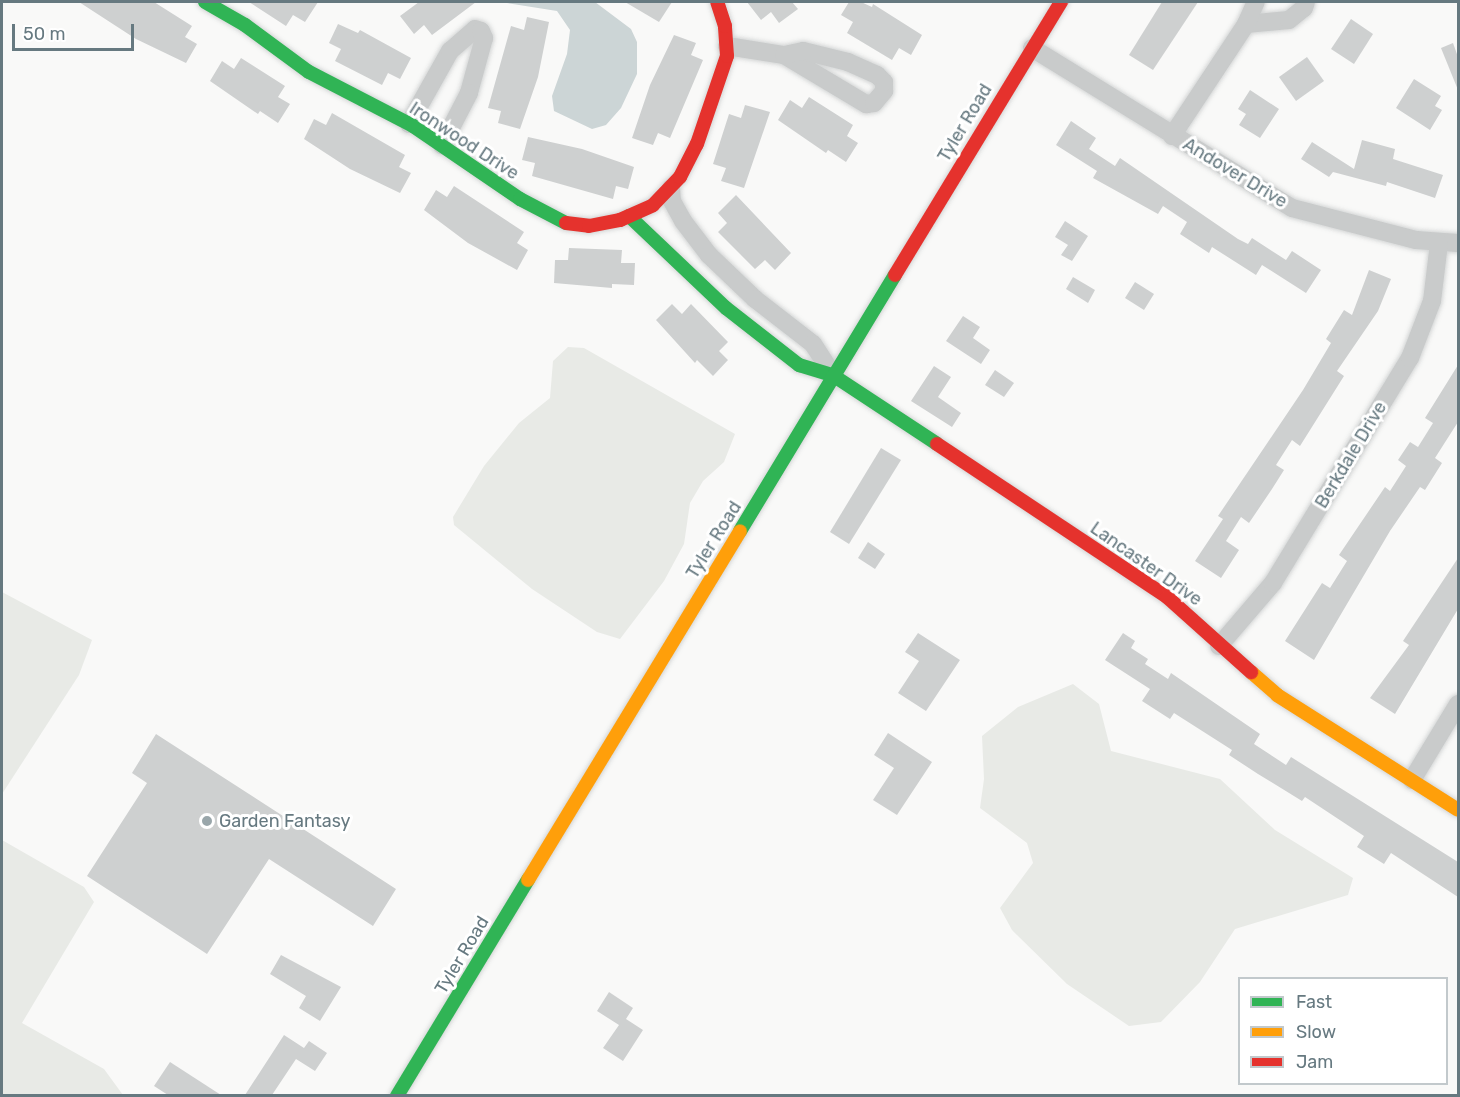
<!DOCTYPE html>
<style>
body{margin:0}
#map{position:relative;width:1460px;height:1097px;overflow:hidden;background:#f9f9f8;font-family:Rubik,sans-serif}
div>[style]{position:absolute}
.green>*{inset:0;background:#e8eae6}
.water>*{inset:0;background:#ccd5d6}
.building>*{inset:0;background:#ced0d0}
.roads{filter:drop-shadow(0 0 2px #d4d6d6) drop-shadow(0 0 2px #d4d6d6)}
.street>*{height:18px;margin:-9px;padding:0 9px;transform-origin:9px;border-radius:9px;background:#c9cbcb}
.fast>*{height:14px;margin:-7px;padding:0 7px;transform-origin:7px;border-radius:7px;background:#30b455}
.slow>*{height:14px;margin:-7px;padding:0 7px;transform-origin:7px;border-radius:7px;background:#ff9f0a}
.jam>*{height:14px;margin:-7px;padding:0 7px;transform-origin:7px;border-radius:7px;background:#e5322d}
.dots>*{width:16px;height:16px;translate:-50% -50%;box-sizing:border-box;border:3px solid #fff;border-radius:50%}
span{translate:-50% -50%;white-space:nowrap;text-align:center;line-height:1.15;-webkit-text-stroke:6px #fff;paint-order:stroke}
.street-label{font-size:18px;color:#667980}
.poi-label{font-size:18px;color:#667980}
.left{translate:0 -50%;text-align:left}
.frame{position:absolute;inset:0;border:3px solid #667980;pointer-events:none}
.legend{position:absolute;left:1238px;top:977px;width:210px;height:108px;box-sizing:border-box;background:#fff;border:2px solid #c2c9cc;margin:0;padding:8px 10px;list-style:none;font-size:18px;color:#667980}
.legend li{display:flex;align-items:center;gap:12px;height:30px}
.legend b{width:30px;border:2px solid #c2c9cc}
.scale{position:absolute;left:12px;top:24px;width:122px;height:27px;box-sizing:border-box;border:3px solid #667980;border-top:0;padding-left:8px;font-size:18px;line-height:21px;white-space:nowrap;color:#667980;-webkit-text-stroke:4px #fff;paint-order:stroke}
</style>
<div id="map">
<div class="green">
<i style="clip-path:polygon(568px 347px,584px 348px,735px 434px,724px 462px,703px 481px,690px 503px,684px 544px,664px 581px,620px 639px,597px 632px,532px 589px,454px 525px,453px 517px,484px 466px,519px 423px,550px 398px,553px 361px)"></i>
<i style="clip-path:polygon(2px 592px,92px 640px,79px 675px,2px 794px)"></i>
<i style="clip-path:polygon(1073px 684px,1099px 704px,1111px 751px,1220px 779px,1275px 830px,1353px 878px,1348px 895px,1235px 929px,1200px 982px,1161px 1022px,1129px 1026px,1067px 984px,1012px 930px,1000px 908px,1033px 863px,1027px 843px,980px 808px,984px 779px,982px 736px,1018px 707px)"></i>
<i style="clip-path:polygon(2px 840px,84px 887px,94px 902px,22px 1023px,104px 1069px,123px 1095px,2px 1095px)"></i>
</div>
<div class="water">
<i style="clip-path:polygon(501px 2px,595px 2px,631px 29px,637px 42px,637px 74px,621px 108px,606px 125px,592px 129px,554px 111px,552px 96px,567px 54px,570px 30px,557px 11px)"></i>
</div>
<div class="building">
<i style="clip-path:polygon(79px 2px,154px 2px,192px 26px,185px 37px,197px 44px,186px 63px,136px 39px)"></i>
<i style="clip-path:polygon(249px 2px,318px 2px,305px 22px,293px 15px,286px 26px)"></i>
<i style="clip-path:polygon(419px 2px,476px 2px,432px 35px,424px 25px,414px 34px,400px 16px)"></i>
<i style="clip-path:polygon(625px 2px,672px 2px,659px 22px)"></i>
<i style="clip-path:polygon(747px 2px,792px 2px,798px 9px,779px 23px,771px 12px,761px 20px)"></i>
<i style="clip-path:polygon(849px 2px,861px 2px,872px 7px,873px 4px,922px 35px,911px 55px,899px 48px,892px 60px,847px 33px,853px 22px,841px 15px)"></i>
<i style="clip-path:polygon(1162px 2px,1198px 2px,1153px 70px,1129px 55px)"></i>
<i style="clip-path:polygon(527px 17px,549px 22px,538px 77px,520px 129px,498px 123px,501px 111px,488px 108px,511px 26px,524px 30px)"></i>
<i style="clip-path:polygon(1351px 19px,1373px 34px,1354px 64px,1331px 49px)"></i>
<i style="clip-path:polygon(338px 24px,358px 33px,360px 30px,411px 58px,400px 79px,388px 73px,382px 85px,335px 61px,341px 49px,329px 43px)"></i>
<i style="clip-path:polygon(674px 35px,696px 43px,691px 55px,703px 60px,670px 138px,658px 133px,653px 145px,632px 138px,650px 85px)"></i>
<i style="clip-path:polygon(1453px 43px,1458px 57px,1458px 90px,1441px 48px)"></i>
<i style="clip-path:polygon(1307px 57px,1324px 81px,1296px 101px,1279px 77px)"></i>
<i style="clip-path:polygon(241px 58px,285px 86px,278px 97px,290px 104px,278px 123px,260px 111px,258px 114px,210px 81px,222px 61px,234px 69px)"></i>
<i style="clip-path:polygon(1414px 79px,1441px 96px,1435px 106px,1442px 110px,1430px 130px,1396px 108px)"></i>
<i style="clip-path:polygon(1250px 90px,1279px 109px,1260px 138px,1239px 125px,1246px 114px,1238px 109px)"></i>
<i style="clip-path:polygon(809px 97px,853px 125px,847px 136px,858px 143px,846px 162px,828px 150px,826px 153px,778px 120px,790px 100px,802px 108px)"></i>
<i style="clip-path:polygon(745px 105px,770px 112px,744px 188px,721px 181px,726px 168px,713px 164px,729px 114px,741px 118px)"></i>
<i style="clip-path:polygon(332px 113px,405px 155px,399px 167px,411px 173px,400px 193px,350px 169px,304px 139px,314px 119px,326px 125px)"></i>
<i style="clip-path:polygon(1071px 121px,1096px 138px,1089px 149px,1115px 166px,1120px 158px,1238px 239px,1248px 244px,1252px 238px,1286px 260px,1292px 251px,1321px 270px,1306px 293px,1262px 265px,1256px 275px,1212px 247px,1209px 253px,1180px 234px,1187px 222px,1163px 206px,1158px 214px,1093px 178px,1097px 171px,1056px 145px)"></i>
<i style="clip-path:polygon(528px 137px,582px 149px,634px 167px,628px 189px,616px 186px,613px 199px,532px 176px,535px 163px,522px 160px)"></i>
<i style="clip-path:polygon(1362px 140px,1395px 149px,1393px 159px,1443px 175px,1435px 198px,1387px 182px,1386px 186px,1333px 172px,1329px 177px,1301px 159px,1312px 142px,1354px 169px)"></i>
<i style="clip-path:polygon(454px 186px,524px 232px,517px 243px,528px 250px,517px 270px,468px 243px,424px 210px,436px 190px,447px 197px)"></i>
<i style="clip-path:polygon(736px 195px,791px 253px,775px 270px,765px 260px,755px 269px,718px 232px,727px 223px,718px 213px)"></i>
<i style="clip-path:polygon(1065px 221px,1088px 236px,1072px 261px,1061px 255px,1068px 245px,1055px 237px)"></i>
<i style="clip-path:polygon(569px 248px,622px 250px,621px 263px,635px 263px,634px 285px,612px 284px,612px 288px,554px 283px,555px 260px,568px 260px)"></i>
<i style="clip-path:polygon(1369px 270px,1391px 279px,1378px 311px,1337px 371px,1344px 376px,1300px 446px,1292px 440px,1276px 465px,1284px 470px,1272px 489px,1249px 523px,1241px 517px,1226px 541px,1239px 550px,1221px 578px,1195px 561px,1223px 519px,1218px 516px,1303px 390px,1331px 343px,1326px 339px,1344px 310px,1352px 315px)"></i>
<i style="clip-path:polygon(1073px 277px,1095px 290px,1088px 303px,1066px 289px)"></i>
<i style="clip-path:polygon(1135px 282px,1154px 294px,1144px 310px,1125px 298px)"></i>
<i style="clip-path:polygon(672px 304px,682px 314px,691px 304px,728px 342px,719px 351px,728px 360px,713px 376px,697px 360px,695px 363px,656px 320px)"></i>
<i style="clip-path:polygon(963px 316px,980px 327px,973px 338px,990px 350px,981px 364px,946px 341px)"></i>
<i style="clip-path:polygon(1458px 365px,1458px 422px,1435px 458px,1442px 463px,1425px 490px,1420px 487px,1390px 531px,1314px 660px,1285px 641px,1322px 583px,1330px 588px,1347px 561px,1339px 555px,1385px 487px,1390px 491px,1406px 466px,1398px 460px,1410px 442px,1418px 447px,1433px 423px,1425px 418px)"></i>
<i style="clip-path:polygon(934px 366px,951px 377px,938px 397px,961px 413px,952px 427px,911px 401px)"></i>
<i style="clip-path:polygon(995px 370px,1014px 383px,1004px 397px,985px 385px)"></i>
<i style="clip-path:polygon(881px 448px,901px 460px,849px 544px,830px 532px)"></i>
<i style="clip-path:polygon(868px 542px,885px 554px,875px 569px,858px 558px)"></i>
<i style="clip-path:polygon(1458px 558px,1458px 609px,1395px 714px,1370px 698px,1409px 645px,1403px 641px)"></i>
<i style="clip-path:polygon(918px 633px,960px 660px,926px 711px,898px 693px,919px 661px,905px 652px)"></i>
<i style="clip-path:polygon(1123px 633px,1135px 641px,1131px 648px,1148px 659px,1145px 664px,1168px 679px,1171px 673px,1260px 734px,1254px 744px,1286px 765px,1291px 757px,1458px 862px,1458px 897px,1391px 853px,1384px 864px,1357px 847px,1364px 836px,1305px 797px,1302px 801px,1258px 774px,1229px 755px,1232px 750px,1174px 713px,1170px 719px,1142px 701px,1150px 689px,1105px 660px)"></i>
<i style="clip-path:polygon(888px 733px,932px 762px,897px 815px,873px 800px,894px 768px,874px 755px)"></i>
<i style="clip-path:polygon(156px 734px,396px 889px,373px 926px,269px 859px,207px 954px,87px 876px,147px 783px,132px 773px)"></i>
<i style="clip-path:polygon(281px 955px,341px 987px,320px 1021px,299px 1008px,306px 996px,270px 974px)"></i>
<i style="clip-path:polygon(609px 992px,633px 1008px,626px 1019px,643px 1030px,623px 1061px,603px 1048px,619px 1025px,597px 1011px)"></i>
<i style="clip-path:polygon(284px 1035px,304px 1048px,309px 1041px,327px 1053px,315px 1071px,296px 1059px,272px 1095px,245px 1095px)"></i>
<i style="clip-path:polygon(170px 1062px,221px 1095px,168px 1095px,154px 1086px)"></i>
</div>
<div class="roads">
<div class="street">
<i style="left:1246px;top:24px;width:43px;rotate:-5.3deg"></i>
<i style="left:1289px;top:20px;width:19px;rotate:-39deg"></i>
<i style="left:1304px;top:8px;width:6px;rotate:-72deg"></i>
<i style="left:727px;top:46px;width:58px;rotate:9deg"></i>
<i style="left:784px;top:55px;width:96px;rotate:30.9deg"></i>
<i style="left:866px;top:104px;width:8px;rotate:-7deg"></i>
<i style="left:874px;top:103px;width:16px;rotate:-50deg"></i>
<i style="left:884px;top:91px;width:9px;rotate:-90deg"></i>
<i style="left:884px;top:82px;width:10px;rotate:-135deg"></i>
<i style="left:877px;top:75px;width:32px;rotate:-156deg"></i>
<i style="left:848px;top:62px;width:46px;rotate:-166.3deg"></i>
<i style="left:803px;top:51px;width:19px;rotate:168deg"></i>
<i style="left:1032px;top:48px;width:305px;rotate:31.6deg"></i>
<i style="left:1292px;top:208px;width:128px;rotate:14.5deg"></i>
<i style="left:1416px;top:240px;width:42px;rotate:4.1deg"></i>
<i style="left:409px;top:124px;width:84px;rotate:-60.7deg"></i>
<i style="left:450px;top:51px;width:33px;rotate:-41deg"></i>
<i style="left:475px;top:29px;width:6px;rotate:18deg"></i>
<i style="left:481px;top:31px;width:8px;rotate:67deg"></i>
<i style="left:484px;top:38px;width:57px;rotate:105.3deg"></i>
<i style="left:469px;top:93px;width:59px;rotate:117.4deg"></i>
<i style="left:1172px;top:136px;width:134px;rotate:-56.5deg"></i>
<i style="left:1246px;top:24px;width:24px;rotate:-66deg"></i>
<i style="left:671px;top:188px;width:13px;rotate:86deg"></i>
<i style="left:672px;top:201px;width:23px;rotate:61deg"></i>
<i style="left:683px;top:221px;width:43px;rotate:52.6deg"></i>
<i style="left:709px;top:255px;width:64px;rotate:43.7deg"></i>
<i style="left:755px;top:299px;width:73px;rotate:37.8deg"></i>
<i style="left:813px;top:344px;width:38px;rotate:57deg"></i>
<i style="left:1219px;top:646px;width:83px;rotate:-49.4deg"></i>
<i style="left:1273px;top:583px;width:263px;rotate:-58.7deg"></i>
<i style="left:1410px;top:358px;width:61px;rotate:-68.9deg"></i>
<i style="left:1432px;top:301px;width:58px;rotate:-83.1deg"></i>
<i style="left:1412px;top:780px;width:89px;rotate:-58.8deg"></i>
</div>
<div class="fast">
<i style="left:205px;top:2px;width:46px;rotate:29.9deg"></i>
<i style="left:245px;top:25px;width:79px;rotate:36.3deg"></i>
<i style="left:309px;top:72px;width:117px;rotate:27.4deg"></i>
<i style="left:413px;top:126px;width:130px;rotate:34.3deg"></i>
<i style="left:520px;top:199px;width:52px;rotate:27.6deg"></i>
<i style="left:629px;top:216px;width:134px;rotate:43.5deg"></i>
<i style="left:726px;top:308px;width:93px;rotate:38deg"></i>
<i style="left:799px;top:365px;width:37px;rotate:17deg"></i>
<i style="left:834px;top:376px;width:123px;rotate:33.4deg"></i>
<i style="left:740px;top:531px;width:299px;rotate:-58.8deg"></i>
<i style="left:397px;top:1096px;width:253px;rotate:-58.8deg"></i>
</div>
<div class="slow">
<i style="left:1251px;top:672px;width:35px;rotate:41deg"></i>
<i style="left:1277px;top:695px;width:214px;rotate:32.4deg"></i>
<i style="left:528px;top:880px;width:408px;rotate:-58.7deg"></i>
</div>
<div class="jam">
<i style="left:566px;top:223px;width:23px;rotate:7deg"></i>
<i style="left:589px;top:226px;width:32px;rotate:-11deg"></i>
<i style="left:620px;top:220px;width:36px;rotate:-24deg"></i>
<i style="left:653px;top:205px;width:39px;rotate:-46deg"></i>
<i style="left:680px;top:177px;width:37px;rotate:-63deg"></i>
<i style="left:697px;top:144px;width:93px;rotate:-71.2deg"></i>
<i style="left:727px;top:56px;width:30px;rotate:-94deg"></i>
<i style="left:725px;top:26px;width:25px;rotate:-108deg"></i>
<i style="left:895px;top:275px;width:320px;rotate:-58.7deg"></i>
<i style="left:937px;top:444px;width:276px;rotate:33.6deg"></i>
<i style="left:1167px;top:597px;width:113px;rotate:41.8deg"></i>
</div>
</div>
<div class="dots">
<i style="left:207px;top:821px;background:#99a6aa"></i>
</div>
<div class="street-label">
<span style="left:965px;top:123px;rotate:-59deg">Tyler Road</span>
<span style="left:464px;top:141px;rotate:33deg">Ironwood Drive</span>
<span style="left:1235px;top:173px;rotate:31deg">Andover Drive</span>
<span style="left:1351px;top:455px;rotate:-59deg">Berkdale Drive</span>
<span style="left:714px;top:540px;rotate:-58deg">Tyler Road</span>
<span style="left:1146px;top:564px;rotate:35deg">Lancaster Drive</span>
<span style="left:462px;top:955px;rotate:-59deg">Tyler Road</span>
</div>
<div class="poi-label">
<span class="left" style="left:219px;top:821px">Garden Fantasy</span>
</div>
<div class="frame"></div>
<ul class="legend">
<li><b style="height:8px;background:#30b455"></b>Fast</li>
<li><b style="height:8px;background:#ff9f0a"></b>Slow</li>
<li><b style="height:8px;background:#e5322d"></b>Jam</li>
</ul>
<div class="scale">50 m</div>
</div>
